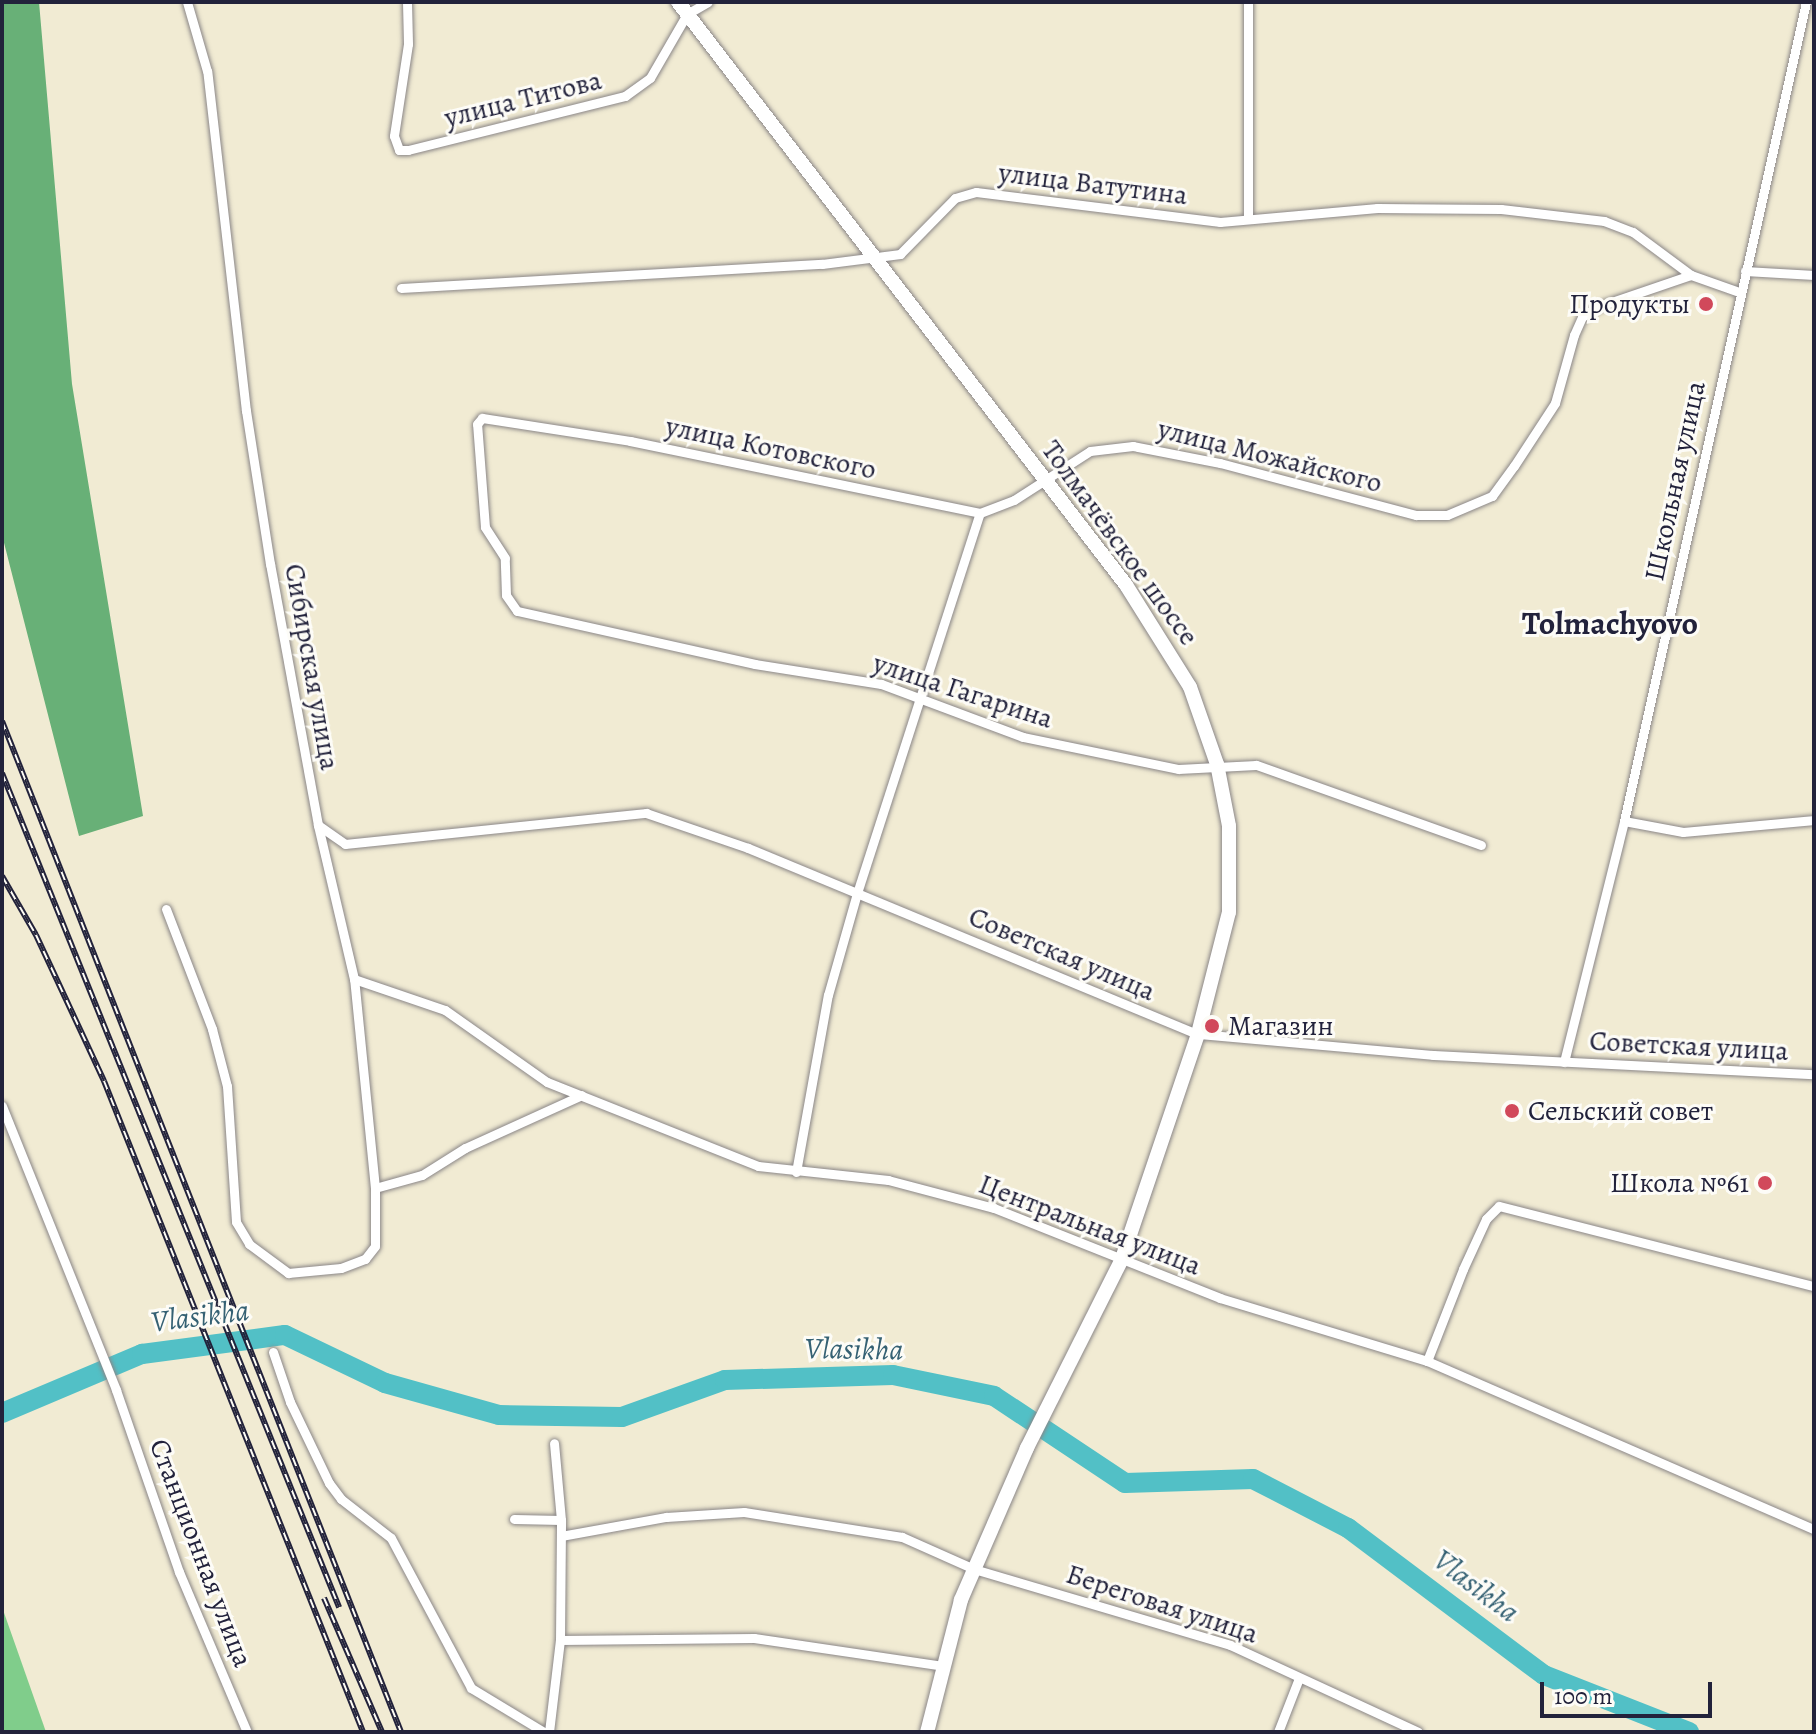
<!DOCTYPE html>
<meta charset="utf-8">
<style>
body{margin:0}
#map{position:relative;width:1816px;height:1734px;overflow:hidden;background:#f1ebd3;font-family:Alegreya,serif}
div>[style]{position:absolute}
.green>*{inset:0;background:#80cd8b}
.forest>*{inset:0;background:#68b077}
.river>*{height:20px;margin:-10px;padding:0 10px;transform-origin:10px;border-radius:10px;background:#52c0c6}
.roads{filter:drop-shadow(0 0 2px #8a8687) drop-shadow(0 0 2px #8a8687)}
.minor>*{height:9px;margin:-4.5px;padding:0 4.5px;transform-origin:4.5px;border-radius:4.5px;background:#fff}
.primary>*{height:14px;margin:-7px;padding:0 7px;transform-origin:7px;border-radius:7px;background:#fff}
.rail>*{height:6px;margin-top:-3px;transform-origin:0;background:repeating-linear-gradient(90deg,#fdfcf7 0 9px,#22223b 0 18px);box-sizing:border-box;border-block:2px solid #22223b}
.dots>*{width:22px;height:22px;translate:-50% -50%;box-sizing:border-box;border:4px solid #fdfcf7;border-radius:50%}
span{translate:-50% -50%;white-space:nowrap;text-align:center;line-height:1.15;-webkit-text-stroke:6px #fdfcf7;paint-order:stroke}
.street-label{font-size:28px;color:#22223b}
.poi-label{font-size:28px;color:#22223b}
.right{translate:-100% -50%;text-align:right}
.left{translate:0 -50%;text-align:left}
.water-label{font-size:30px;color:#356173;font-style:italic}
.quarter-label{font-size:32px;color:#22223b;font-weight:700}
.frame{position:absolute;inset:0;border:4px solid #22223b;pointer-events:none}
.scale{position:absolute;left:1540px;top:1682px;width:172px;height:36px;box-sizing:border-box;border:4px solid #22223b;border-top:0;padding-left:10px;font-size:24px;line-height:28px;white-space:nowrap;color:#22223b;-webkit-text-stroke:6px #fdfcf7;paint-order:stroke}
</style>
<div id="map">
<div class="green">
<i style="clip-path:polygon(2px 1607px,46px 1732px,2px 1732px)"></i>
</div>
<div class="forest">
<i style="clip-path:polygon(2px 2px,39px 2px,72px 384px,143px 816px,79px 836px,2px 535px)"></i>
</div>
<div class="river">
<i style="left:2px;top:1413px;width:152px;rotate:-22.9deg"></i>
<i style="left:142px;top:1354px;width:144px;rotate:-7.6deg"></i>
<i style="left:285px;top:1335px;width:111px;rotate:25.6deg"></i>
<i style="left:385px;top:1383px;width:118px;rotate:15.7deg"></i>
<i style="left:499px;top:1415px;width:123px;rotate:0.9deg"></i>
<i style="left:622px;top:1417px;width:109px;rotate:-19.8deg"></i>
<i style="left:725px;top:1380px;width:168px;rotate:-1.7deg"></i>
<i style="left:893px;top:1375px;width:103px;rotate:11.7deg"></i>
<i style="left:994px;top:1396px;width:157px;rotate:33.6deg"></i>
<i style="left:1125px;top:1483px;width:128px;rotate:-1.8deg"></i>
<i style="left:1253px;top:1479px;width:107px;rotate:27.3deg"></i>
<i style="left:1348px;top:1528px;width:245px;rotate:36.9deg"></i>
<i style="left:1544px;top:1675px;width:156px;rotate:21.5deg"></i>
</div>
<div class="roads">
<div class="minor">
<i style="left:407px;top:2px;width:42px;rotate:88.6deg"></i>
<i style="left:408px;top:44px;width:93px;rotate:98.7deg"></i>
<i style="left:394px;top:136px;width:15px;rotate:70deg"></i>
<i style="left:399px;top:150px;width:9px"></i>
<i style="left:408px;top:150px;width:224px;rotate:-14deg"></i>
<i style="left:625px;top:96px;width:31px;rotate:-36deg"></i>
<i style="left:650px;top:78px;width:74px;rotate:-60deg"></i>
<i style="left:687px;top:14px;width:24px;rotate:-30deg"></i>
<i style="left:1248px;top:2px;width:216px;rotate:90deg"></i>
<i style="left:1745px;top:271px;width:69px;rotate:3.3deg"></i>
<i style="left:401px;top:288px;width:422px;rotate:-3.3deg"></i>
<i style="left:822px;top:264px;width:79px;rotate:-7.3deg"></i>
<i style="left:900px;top:254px;width:78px;rotate:-45.5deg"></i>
<i style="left:955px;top:198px;width:22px;rotate:-16deg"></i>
<i style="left:976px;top:192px;width:246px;rotate:7deg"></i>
<i style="left:1220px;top:222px;width:158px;rotate:-5.1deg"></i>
<i style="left:1377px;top:208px;width:124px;rotate:0.5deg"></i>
<i style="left:1501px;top:209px;width:104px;rotate:6.6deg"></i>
<i style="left:1604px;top:221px;width:31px;rotate:21deg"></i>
<i style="left:1633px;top:232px;width:72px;rotate:36.6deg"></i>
<i style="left:1624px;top:821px;width:60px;rotate:10.6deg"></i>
<i style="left:1683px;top:832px;width:132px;rotate:-5.2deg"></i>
<i style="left:318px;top:825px;width:33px;rotate:35deg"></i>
<i style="left:345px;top:844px;width:303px;rotate:-5.9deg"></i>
<i style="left:646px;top:813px;width:108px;rotate:18.9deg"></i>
<i style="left:748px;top:848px;width:487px;rotate:22.5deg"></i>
<i style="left:1198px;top:1034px;width:236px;rotate:5.1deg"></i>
<i style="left:1433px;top:1055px;width:381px;rotate:2.9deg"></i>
<i style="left:1481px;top:845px;width:239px;rotate:-160.4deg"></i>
<i style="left:1256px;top:765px;width:78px;rotate:177.1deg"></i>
<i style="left:1178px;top:769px;width:158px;rotate:-168.3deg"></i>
<i style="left:1023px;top:737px;width:152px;rotate:-159.5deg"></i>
<i style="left:881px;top:684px;width:128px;rotate:-171deg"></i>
<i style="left:755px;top:664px;width:244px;rotate:-167.4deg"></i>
<i style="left:517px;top:611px;width:19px;rotate:-125deg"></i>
<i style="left:506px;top:595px;width:37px;rotate:-92deg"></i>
<i style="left:505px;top:558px;width:37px;rotate:-123deg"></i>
<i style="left:485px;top:527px;width:103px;rotate:-94.4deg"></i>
<i style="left:477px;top:424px;width:8px;rotate:-50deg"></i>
<i style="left:482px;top:418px;width:150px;rotate:8.8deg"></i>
<i style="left:630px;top:441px;width:357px;rotate:11.6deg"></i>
<i style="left:980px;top:513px;width:36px;rotate:-21deg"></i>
<i style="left:1014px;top:500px;width:90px;rotate:-32.8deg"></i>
<i style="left:1090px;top:451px;width:43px;rotate:-6.6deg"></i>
<i style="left:1133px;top:446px;width:89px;rotate:11.1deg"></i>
<i style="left:1220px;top:463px;width:203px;rotate:14.9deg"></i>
<i style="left:1416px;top:515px;width:31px"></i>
<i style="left:1447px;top:515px;width:49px;rotate:-22.9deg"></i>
<i style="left:1492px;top:496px;width:37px;rotate:-54deg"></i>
<i style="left:1514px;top:466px;width:75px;rotate:-56.9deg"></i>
<i style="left:1555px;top:403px;width:71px;rotate:-74.4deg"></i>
<i style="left:1574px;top:335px;width:20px;rotate:-66deg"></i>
<i style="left:1582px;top:317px;width:18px;rotate:-34deg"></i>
<i style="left:1597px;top:307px;width:99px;rotate:-18.8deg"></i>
<i style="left:1691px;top:275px;width:51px;rotate:19.5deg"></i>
<i style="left:166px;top:909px;width:129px;rotate:69deg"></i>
<i style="left:212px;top:1029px;width:59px;rotate:75.3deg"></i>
<i style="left:227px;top:1086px;width:136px;rotate:86.2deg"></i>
<i style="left:236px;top:1222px;width:26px;rotate:59deg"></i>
<i style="left:249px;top:1244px;width:49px;rotate:36.6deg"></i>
<i style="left:288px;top:1273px;width:53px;rotate:-5.4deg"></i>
<i style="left:341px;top:1268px;width:26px;rotate:-21deg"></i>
<i style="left:365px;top:1259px;width:16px;rotate:-52deg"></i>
<i style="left:375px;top:1246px;width:58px;rotate:-90deg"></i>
<i style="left:375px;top:1188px;width:210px;rotate:-95.7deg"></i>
<i style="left:354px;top:979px;width:158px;rotate:-103.2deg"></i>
<i style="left:318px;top:825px;width:265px;rotate:-100.4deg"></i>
<i style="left:270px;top:564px;width:155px;rotate:-98.9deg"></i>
<i style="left:246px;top:411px;width:342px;rotate:-96.5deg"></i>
<i style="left:207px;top:71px;width:72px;rotate:-106.2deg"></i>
<i style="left:354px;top:979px;width:96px;rotate:18.8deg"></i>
<i style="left:445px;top:1010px;width:125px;rotate:35.2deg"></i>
<i style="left:547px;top:1082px;width:227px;rotate:21.7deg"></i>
<i style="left:758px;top:1166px;width:131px;rotate:6.1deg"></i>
<i style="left:888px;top:1180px;width:110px;rotate:14.8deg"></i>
<i style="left:994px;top:1208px;width:243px;rotate:21.7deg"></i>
<i style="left:1220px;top:1298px;width:216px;rotate:16.9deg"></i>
<i style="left:1427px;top:1361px;width:422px;rotate:23.5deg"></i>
<i style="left:1564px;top:1062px;width:248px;rotate:-76deg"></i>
<i style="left:1624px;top:821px;width:839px;rotate:-77.47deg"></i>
<i style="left:2px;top:1106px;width:306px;rotate:68.1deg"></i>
<i style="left:116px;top:1390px;width:193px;rotate:70.9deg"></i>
<i style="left:179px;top:1572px;width:174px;rotate:67deg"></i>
<i style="left:796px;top:1172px;width:180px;rotate:-79.8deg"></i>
<i style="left:828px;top:995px;width:106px;rotate:-74.1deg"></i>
<i style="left:857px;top:893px;width:399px;rotate:-72.1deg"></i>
<i style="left:375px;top:1188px;width:49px;rotate:-15.5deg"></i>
<i style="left:422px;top:1175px;width:51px;rotate:-32.1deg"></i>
<i style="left:465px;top:1148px;width:128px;rotate:-24.4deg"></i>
<i style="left:273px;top:1352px;width:53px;rotate:71.2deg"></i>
<i style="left:290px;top:1402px;width:90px;rotate:64.3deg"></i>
<i style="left:329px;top:1483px;width:20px;rotate:53deg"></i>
<i style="left:341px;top:1499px;width:63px;rotate:38deg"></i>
<i style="left:391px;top:1538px;width:170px;rotate:61.9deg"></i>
<i style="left:471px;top:1688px;width:85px;rotate:31.1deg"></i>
<i style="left:1427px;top:1361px;width:99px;rotate:-68.6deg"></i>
<i style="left:1463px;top:1269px;width:55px;rotate:-65.3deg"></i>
<i style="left:1486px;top:1219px;width:18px;rotate:-45deg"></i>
<i style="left:1499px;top:1206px;width:325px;rotate:14.3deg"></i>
<i style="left:514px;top:1519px;width:47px;rotate:1.2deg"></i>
<i style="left:561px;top:1536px;width:107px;rotate:-10.3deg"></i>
<i style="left:666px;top:1517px;width:78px;rotate:-3.7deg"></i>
<i style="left:744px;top:1512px;width:160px;rotate:9deg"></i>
<i style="left:902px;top:1537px;width:79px;rotate:24deg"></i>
<i style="left:974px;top:1569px;width:267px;rotate:16.5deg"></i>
<i style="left:1230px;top:1645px;width:207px;rotate:24.8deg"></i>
<i style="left:560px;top:1640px;width:194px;rotate:-0.6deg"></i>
<i style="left:754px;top:1638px;width:191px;rotate:8.4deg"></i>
<i style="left:549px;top:1732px;width:93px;rotate:-83.2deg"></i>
<i style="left:560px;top:1640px;width:120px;rotate:-89.5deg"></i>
<i style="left:561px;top:1520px;width:77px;rotate:-95.2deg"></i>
<i style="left:1278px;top:1732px;width:58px;rotate:-68.7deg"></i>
</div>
<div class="primary">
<i style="left:678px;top:2px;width:735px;rotate:52.46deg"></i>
<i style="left:1126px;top:585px;width:120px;rotate:57.9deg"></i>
<i style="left:1190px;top:687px;width:82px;rotate:70.7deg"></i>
<i style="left:1217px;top:764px;width:63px;rotate:79deg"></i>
<i style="left:1229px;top:826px;width:86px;rotate:90deg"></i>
<i style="left:1229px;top:912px;width:126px;rotate:104.3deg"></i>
<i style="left:1198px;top:1034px;width:237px;rotate:108.7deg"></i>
<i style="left:1122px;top:1259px;width:212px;rotate:116.7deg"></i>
<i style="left:1027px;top:1448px;width:166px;rotate:113.5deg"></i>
<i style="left:961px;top:1600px;width:136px;rotate:104.4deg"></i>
</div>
</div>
<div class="rail">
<i style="left:2px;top:721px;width:1087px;rotate:68.46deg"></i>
<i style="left:2px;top:773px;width:900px;rotate:68deg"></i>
<i style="left:2px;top:876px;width:68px;rotate:60deg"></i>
<i style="left:36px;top:935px;width:161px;rotate:65deg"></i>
<i style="left:104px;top:1081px;width:701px;rotate:68.3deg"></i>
<i style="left:324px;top:1598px;width:146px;rotate:66.6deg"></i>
</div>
<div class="dots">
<i style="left:1706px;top:304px;background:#d1495b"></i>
<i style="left:1212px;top:1026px;background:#d1495b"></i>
<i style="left:1512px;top:1111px;background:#d1495b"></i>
<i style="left:1765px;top:1183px;background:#d1495b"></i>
</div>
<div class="street-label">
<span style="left:523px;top:99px;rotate:-14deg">улица Титова</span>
<span style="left:1093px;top:184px;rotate:7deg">улица Ватутина</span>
<span style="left:771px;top:448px;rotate:12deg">улица Котовского</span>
<span style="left:1270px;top:456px;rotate:14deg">улица Можайского</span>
<span style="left:1675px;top:481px;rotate:-78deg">Школьная улица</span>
<span style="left:1120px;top:543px;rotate:54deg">Толмачёвское шоссе</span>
<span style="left:312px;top:667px;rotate:80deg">Сибирская улица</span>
<span style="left:963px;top:691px;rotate:18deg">улица Гагарина</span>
<span style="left:1062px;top:954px;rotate:23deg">Советская улица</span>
<span style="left:1689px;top:1046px;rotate:3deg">Советская улица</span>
<span style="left:1090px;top:1225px;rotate:21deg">Центральная улица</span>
<span style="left:201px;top:1553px;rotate:69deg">Станционная улица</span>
<span style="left:1162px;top:1604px;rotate:18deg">Береговая улица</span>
</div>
<div class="poi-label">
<span class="right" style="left:1690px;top:304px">Продукты</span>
<span class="left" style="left:1228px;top:1026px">Магазин</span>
<span class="left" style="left:1528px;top:1111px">Сельский совет</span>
<span class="right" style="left:1749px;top:1183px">Школа №61</span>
</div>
<div class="water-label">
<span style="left:200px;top:1316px;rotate:-7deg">Vlasikha</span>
<span style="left:854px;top:1349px;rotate:1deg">Vlasikha</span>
<span style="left:1476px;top:1586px;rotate:37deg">Vlasikha</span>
</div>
<div class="quarter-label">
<span style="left:1610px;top:623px">Tolmachyovo</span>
</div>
<div class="frame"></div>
<div class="scale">100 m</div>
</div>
